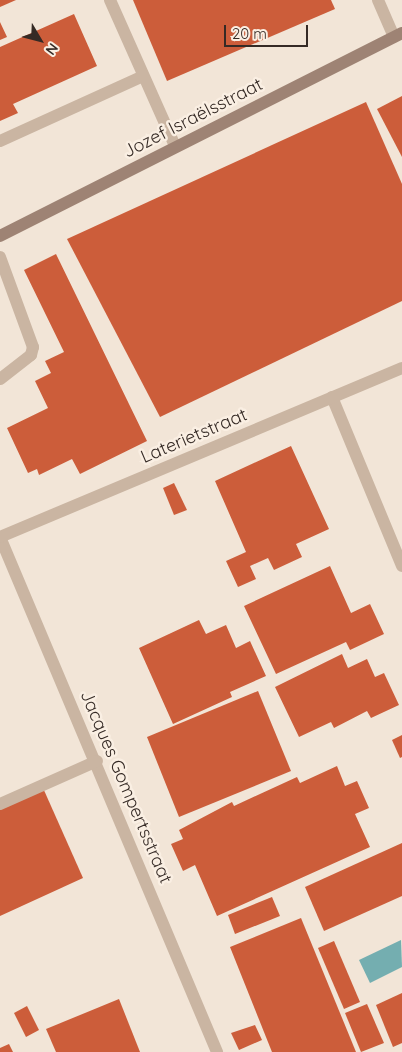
<!DOCTYPE html>
<meta charset="utf-8">
<style>
body{margin:0}
#map{position:relative;width:402px;height:1052px;overflow:hidden;background:#f2e5d7;font-family:Quicksand,sans-serif}
div>[style]{position:absolute}
.water>*{inset:0;background:#74aeb0}
.building>*{inset:0;background:#cc5d3a}
.lane>*{height:12px;margin:-6px;padding:0 6px;transform-origin:6px;border-radius:6px;background:#cab5a2}
.street>*{height:12px;margin:-6px;padding:0 6px;transform-origin:6px;border-radius:6px;background:#cab5a2}
.secondary>*{height:12px;margin:-6px;padding:0 6px;transform-origin:6px;border-radius:6px;background:#9e8374}
span{translate:-50% -50%;white-space:nowrap;text-align:center;line-height:1.15;-webkit-text-stroke:5px #faefe3;paint-order:stroke}
.street-label{font-size:18px;color:#352a25}
.north{position:absolute;left:15px;top:15px;width:50px;height:50px;-webkit-text-stroke:4px #faefe3;paint-order:stroke;rotate:127deg;font-size:14px;font-weight:700;line-height:20px;text-align:center;color:#352a25}
.north::after{content:'';display:block;margin:auto;width:18px;height:22px;background:#352a25;clip-path:polygon(50% 0,100% 100%,50% 72%,0 100%)}
.scale{position:absolute;left:224px;top:25px;width:84px;height:22px;box-sizing:border-box;border:2px solid #352a25;border-top:0;padding-left:6px;font-size:15px;line-height:18px;white-space:nowrap;color:#352a25;-webkit-text-stroke:4px #faefe3;paint-order:stroke}
</style>
<div id="map">
<div class="water">
<i style="clip-path:polygon(401px 940px,402px 967px,370px 983px,359px 960px)"></i>
</div>
<div class="building">
<i style="clip-path:polygon(0 0,16px 0,0 7px)"></i>
<i style="clip-path:polygon(133px 0,331px 0,335px 9px,167px 81px)"></i>
<i style="clip-path:polygon(74px 14px,97px 66px,13px 104px,18px 113px,0 121px,0 47px)"></i>
<i style="clip-path:polygon(0 22px,7px 37px,0 40px)"></i>
<i style="clip-path:polygon(402px 96px,402px 157px,377px 109px)"></i>
<i style="clip-path:polygon(366px 102px,402px 184px,402px 301px,160px 417px,67px 239px)"></i>
<i style="clip-path:polygon(56px 254px,147px 441px,80px 474px,72px 459px,39px 475px,37px 469px,28px 473px,7px 428px,48px 408px,35px 381px,51px 373px,45px 361px,64px 352px,24px 270px)"></i>
<i style="clip-path:polygon(291px 446px,329px 529px,296px 544px,302px 557px,274px 570px,268px 558px,250px 566px,256px 579px,238px 587px,226px 561px,246px 552px,215px 481px)"></i>
<i style="clip-path:polygon(174px 483px,187px 510px,174px 515px,163px 488px)"></i>
<i style="clip-path:polygon(330px 566px,351px 613px,370px 604px,384px 634px,350px 650px,346px 642px,276px 674px,244px 606px)"></i>
<i style="clip-path:polygon(199px 620px,206px 634px,226px 625px,236px 648px,250px 641px,266px 676px,230px 692px,232px 697px,173px 724px,139px 648px)"></i>
<i style="clip-path:polygon(342px 654px,348px 668px,367px 659px,375px 677px,384px 673px,399px 705px,371px 718px,367px 711px,334px 728px,331px 722px,299px 737px,275px 687px)"></i>
<i style="clip-path:polygon(258px 691px,291px 771px,179px 817px,147px 737px)"></i>
<i style="clip-path:polygon(402px 735px,402px 757px,400px 758px,392px 740px)"></i>
<i style="clip-path:polygon(337px 766px,345px 786px,357px 781px,369px 808px,355px 814px,370px 847px,217px 916px,195px 865px,183px 871px,171px 844px,183px 839px,179px 830px,232px 802px,234px 806px,297px 777px,300px 783px)"></i>
<i style="clip-path:polygon(43px 788px,83px 878px,0 916px,0 808px)"></i>
<i style="clip-path:polygon(402px 843px,402px 896px,324px 931px,305px 887px)"></i>
<i style="clip-path:polygon(272px 897px,280px 916px,235px 934px,228px 915px)"></i>
<i style="clip-path:polygon(301px 918px,356px 1052px,272px 1052px,230px 947px)"></i>
<i style="clip-path:polygon(334px 941px,360px 1002px,344px 1009px,318px 948px)"></i>
<i style="clip-path:polygon(402px 993px,402px 1043px,393px 1047px,376px 1005px)"></i>
<i style="clip-path:polygon(119px 999px,140px 1052px,56px 1052px,46px 1029px)"></i>
<i style="clip-path:polygon(367px 1004px,384px 1043px,361px 1052px,345px 1013px)"></i>
<i style="clip-path:polygon(27px 1006px,39px 1030px,26px 1037px,14px 1013px)"></i>
<i style="clip-path:polygon(255px 1025px,262px 1040px,239px 1050px,231px 1033px)"></i>
<i style="clip-path:polygon(9px 1044px,13px 1052px,0 1052px,0 1048px)"></i>
</div>
<div class="lane">
<i style="left:0;top:141px;width:157px;rotate:-24.4deg"></i>
<i style="left:0;top:257px;width:96px;rotate:69.9deg"></i>
<i style="left:33px;top:347px;width:8px;rotate:104deg"></i>
<i style="left:31px;top:355px;width:39px;rotate:142deg"></i>
</div>
<div class="street">
<i style="left:110px;top:0;width:160px;rotate:66deg"></i>
<i style="left:378px;top:0;width:40px;rotate:66.6deg"></i>
<i style="left:332px;top:397px;width:183px;rotate:67.5deg"></i>
<i style="left:0;top:537px;width:559px;rotate:67.15deg"></i>
<i style="left:0;top:537px;width:436px;rotate:-22.8deg"></i>
<i style="left:0;top:804px;width:106px;rotate:-23.9deg"></i>
</div>
<div class="secondary">
<i style="left:0;top:236px;width:450px;rotate:-26.8deg"></i>
</div>
<div class="street-label">
<span style="left:193px;top:118px;rotate:-27deg">Jozef Israëlsstraat</span>
<span style="left:194px;top:436px;rotate:-23deg">Laterietstraat</span>
<span style="left:126px;top:787px;rotate:67deg">Jacques Gompertsstraat</span>
</div>
<div class="north">N</div>
<div class="scale">20 m</div>
</div>
